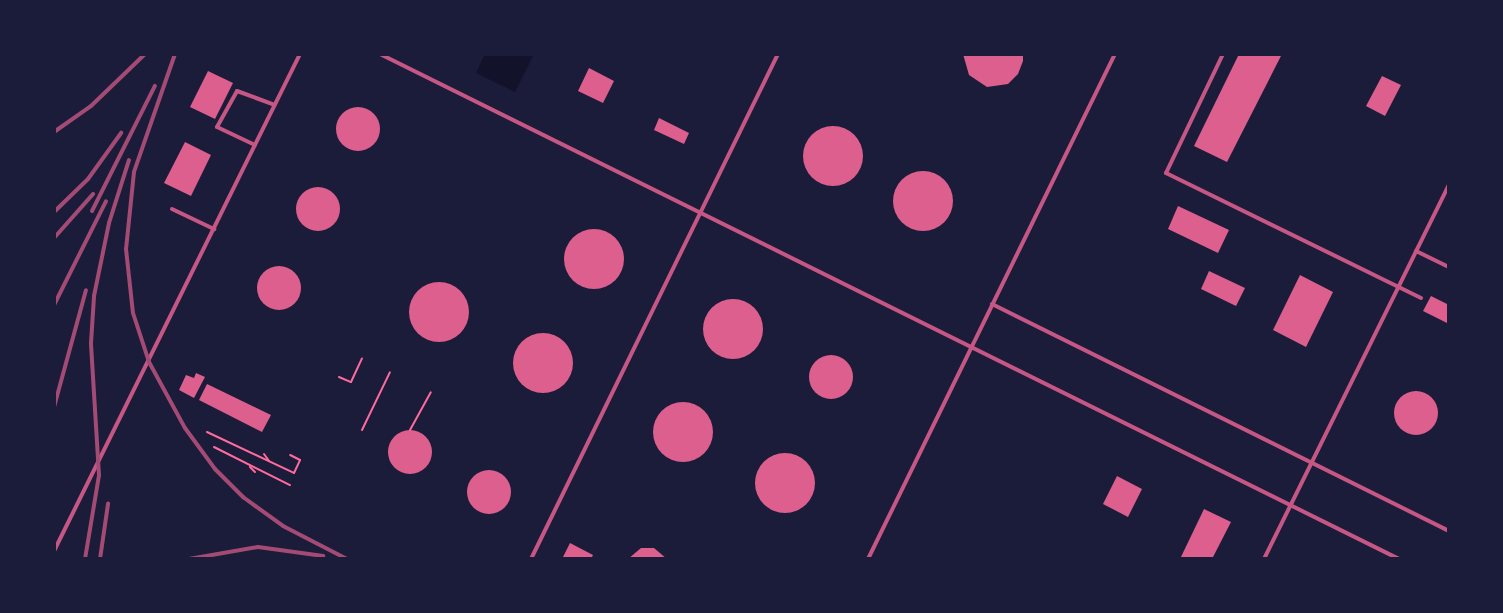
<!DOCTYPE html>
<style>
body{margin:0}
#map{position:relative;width:1503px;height:613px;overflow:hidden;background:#1b1b3a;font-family:"Golos Text",sans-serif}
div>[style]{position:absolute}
.water>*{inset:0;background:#12122b}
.building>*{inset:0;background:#dd5f8e}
.round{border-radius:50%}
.path>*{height:2px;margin:-1px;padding:0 1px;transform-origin:1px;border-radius:1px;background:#ff6b9d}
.service>*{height:4px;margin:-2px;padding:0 2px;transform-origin:2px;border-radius:2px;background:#c65784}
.rail>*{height:4px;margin:-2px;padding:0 2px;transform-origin:2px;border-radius:2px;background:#a44b75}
span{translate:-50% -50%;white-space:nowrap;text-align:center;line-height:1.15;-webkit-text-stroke:7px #1b1b3a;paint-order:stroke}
.frame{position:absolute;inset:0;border:56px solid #1b1b3a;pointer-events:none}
</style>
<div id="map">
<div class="water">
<i style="clip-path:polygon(485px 54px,534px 54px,515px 92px,476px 73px)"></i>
</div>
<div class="building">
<i style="clip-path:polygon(963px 54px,1023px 54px,1023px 61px,1018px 74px,1008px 84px,987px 87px,969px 75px)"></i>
<i style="clip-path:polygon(1239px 54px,1282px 54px,1227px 162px,1194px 146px)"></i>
<i style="clip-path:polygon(589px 68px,614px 81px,603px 103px,578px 91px)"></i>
<i style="clip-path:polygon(208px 71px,233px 83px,215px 119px,190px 107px)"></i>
<i style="clip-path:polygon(1382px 76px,1401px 85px,1385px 116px,1366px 106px)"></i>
<i class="round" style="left:336px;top:107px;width:44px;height:44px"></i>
<i style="clip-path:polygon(659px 118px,689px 133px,684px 144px,654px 130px)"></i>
<i class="round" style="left:803px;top:126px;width:60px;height:60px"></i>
<i style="clip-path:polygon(185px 142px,211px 155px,191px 196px,164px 183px)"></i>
<i class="round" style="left:893px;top:171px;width:60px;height:60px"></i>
<i class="round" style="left:296px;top:187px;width:44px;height:44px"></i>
<i style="clip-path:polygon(1178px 206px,1229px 230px,1218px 253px,1168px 229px)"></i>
<i class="round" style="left:564px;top:229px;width:60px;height:60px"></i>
<i class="round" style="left:257px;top:266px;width:44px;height:44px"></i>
<i style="clip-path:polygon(1209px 271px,1245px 288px,1236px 306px,1201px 289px)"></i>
<i style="clip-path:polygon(1300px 275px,1333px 292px,1306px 347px,1273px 330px)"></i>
<i class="round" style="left:409px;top:282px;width:60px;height:60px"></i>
<i style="clip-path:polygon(1431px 296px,1449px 305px,1449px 324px,1423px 311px)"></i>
<i class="round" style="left:703px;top:299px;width:60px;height:60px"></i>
<i class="round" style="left:513px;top:333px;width:60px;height:60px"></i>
<i class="round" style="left:809px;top:355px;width:44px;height:44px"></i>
<i style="clip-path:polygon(196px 373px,205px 377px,194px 398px,179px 390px,186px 375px,194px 378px)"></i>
<i style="clip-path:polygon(207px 384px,271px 415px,262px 432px,199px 400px)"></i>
<i class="round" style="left:1394px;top:391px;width:44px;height:44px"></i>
<i class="round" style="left:653px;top:402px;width:60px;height:60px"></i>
<i class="round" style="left:388px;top:430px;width:44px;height:44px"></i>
<i class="round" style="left:755px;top:453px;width:60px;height:60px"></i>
<i class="round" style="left:467px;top:470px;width:44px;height:44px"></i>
<i style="clip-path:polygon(1117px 476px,1142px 489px,1128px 517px,1103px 504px)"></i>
<i style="clip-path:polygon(1204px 509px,1231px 522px,1212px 559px,1180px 559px)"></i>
<i style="clip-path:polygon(570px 543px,593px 555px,591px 559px,562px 559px)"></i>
<i style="clip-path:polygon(641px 548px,654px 548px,667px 559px,628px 559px)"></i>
</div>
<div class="path">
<i style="left:339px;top:377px;width:13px;rotate:23deg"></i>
<i style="left:351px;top:382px;width:26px;rotate:-65deg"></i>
<i style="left:362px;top:430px;width:64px;rotate:-64.2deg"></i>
<i style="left:410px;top:430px;width:43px;rotate:-61.1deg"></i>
<i style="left:207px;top:432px;width:96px;rotate:25.2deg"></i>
<i style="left:294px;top:473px;width:14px;rotate:-65deg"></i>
<i style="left:300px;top:460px;width:11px;rotate:-153deg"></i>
<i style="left:214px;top:447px;width:85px;rotate:26.6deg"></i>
<i style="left:264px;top:454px;width:9px;rotate:54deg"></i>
<i style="left:250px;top:467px;width:7px;rotate:45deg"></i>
</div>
<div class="service">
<i style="left:380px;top:54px;width:1137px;rotate:26.36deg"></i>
<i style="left:1223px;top:54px;width:132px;rotate:115.6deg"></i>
<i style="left:1166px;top:173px;width:284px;rotate:26.1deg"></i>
<i style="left:255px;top:145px;width:42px;rotate:-154.7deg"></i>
<i style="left:217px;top:127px;width:41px;rotate:-60.9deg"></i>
<i style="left:237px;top:91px;width:40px;rotate:20.2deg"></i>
<i style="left:172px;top:209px;width:47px;rotate:25.5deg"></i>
<i style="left:1416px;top:251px;width:37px;rotate:26deg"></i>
<i style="left:992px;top:304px;width:510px;rotate:26.41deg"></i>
<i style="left:54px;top:551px;width:555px;rotate:-63.67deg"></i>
<i style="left:531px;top:559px;width:562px;rotate:-63.94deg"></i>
<i style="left:868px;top:559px;width:562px;rotate:-63.94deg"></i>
<i style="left:1264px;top:559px;width:417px;rotate:-63.7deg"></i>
</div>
<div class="rail">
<i style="left:175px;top:54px;width:125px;rotate:109.2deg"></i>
<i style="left:134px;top:172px;width:77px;rotate:95.9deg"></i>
<i style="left:126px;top:249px;width:64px;rotate:83.8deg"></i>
<i style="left:133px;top:313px;width:52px;rotate:71.9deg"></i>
<i style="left:149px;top:362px;width:75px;rotate:61.4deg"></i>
<i style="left:185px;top:428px;width:51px;rotate:53.8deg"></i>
<i style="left:215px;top:469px;width:40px;rotate:45deg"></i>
<i style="left:243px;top:497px;width:49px;rotate:35.9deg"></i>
<i style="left:283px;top:526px;width:72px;rotate:27.3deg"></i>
<i style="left:54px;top:132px;width:45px;rotate:-35.1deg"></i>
<i style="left:91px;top:106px;width:75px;rotate:-43.9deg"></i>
<i style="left:92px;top:211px;width:140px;rotate:-63.3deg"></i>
<i style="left:54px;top:212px;width:47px;rotate:-44.1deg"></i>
<i style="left:88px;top:179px;width:57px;rotate:-54.3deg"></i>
<i style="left:54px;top:238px;width:59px;rotate:-48.4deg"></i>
<i style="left:54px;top:305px;width:116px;rotate:-63.4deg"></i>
<i style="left:54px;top:407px;width:121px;rotate:-74.7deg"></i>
<i style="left:85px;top:559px;width:85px;rotate:-80.5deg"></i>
<i style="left:99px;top:475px;width:132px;rotate:-93.5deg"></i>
<i style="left:91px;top:343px;width:47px;rotate:-86.3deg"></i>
<i style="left:94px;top:296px;width:75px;rotate:-78.4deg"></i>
<i style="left:109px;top:223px;width:66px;rotate:-72.4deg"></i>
<i style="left:100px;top:559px;width:56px;rotate:-81.7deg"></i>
<i style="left:189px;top:559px;width:70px;rotate:-9.9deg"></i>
<i style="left:258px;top:547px;width:66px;rotate:7.9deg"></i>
</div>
<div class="frame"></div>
</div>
